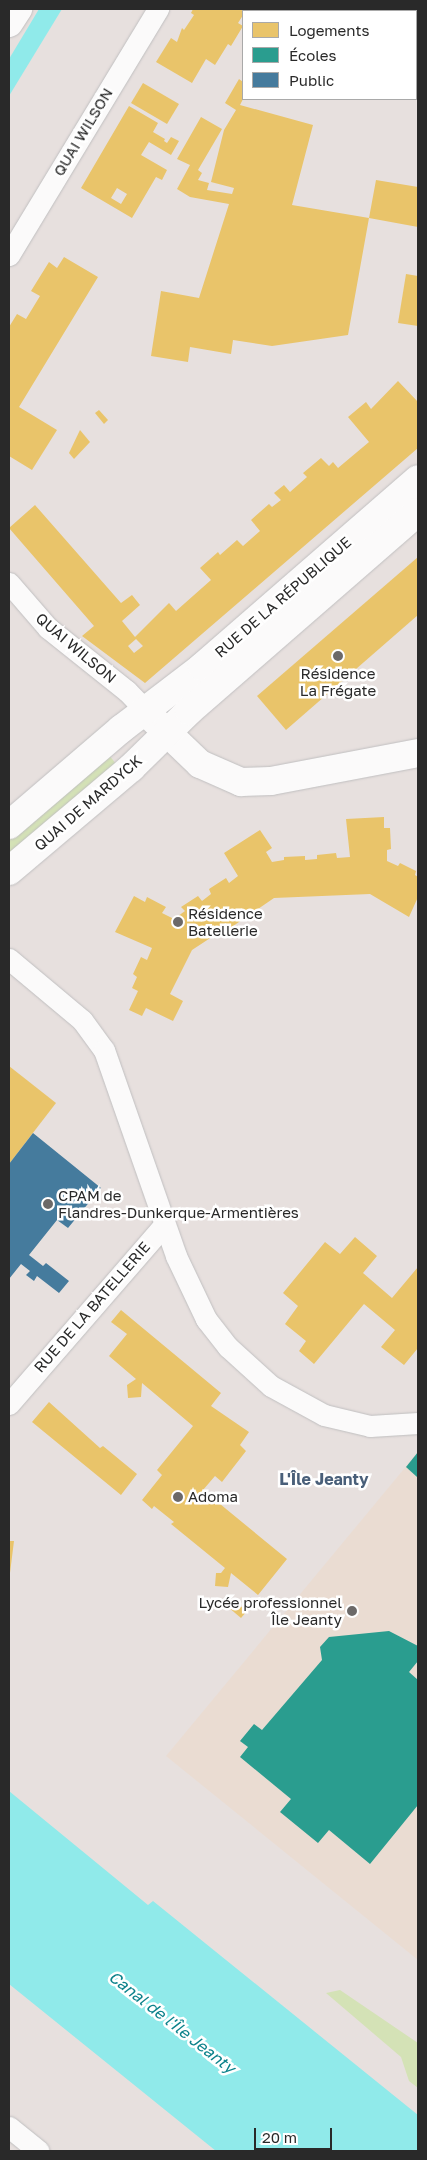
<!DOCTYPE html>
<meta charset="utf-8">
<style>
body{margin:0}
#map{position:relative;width:427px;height:2160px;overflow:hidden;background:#e7e0de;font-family:"Golos Text",sans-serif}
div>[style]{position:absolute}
.education>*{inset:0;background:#eadcd2}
.green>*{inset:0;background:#d4e2b6}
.water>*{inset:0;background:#90eaea}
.homes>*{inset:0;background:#e9c46a}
.schools>*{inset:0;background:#2a9d8f}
.public>*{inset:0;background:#457b9d}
.roads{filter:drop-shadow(0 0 1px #c0bfc0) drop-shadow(0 0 1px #c0bfc0)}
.street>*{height:21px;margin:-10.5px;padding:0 10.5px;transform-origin:10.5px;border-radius:10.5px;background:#fbfafa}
.secondary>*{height:28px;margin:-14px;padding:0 14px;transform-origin:14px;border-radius:14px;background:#fbfafa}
.dots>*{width:14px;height:14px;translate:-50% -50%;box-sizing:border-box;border:2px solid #fff;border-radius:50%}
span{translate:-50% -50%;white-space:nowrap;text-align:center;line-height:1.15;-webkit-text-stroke:5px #fff;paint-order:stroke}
.street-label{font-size:15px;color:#292929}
.poi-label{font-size:15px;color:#292929}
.left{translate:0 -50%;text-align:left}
.right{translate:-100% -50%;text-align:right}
.neighbourhood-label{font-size:16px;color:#495f79;font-weight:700}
.water-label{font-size:16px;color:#0c828b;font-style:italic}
.frame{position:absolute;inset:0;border:10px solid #292929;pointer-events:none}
.legend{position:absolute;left:242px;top:10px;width:175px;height:90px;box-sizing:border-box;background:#fff;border:1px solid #a9a9a9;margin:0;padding:6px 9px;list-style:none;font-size:15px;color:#292929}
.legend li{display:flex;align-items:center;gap:10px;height:25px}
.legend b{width:25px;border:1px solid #a9a9a9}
.scale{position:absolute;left:254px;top:2128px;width:78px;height:22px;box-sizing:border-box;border:2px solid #292929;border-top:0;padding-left:6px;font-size:15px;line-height:18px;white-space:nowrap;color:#292929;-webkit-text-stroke:4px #fff;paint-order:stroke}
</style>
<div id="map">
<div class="education">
<i style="clip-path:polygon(418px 1452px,418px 1960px,166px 1756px)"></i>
</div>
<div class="green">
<i style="clip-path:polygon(109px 755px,116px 764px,9px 855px,9px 840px)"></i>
<i style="clip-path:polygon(340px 1990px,418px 2043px,418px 2088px,409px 2081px,401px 2057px,326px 1993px)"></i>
</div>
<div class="water">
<i style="clip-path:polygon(39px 9px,62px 9px,9px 96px,9px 59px)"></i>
<i style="clip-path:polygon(9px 1791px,148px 1905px,153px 1901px,418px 2115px,418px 2151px,216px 2151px,9px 1984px)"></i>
</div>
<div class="homes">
<i style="clip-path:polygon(193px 9px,247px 9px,238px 23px,243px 26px,231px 46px,228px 44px,215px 65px,206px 59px,192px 83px,156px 62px,171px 38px,177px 42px,182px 28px,184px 30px,194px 15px,191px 13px)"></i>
<i style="clip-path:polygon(239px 79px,243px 82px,243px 99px,240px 105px,313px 125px,292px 205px,369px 218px,376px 180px,418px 187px,418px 227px,369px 218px,348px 335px,272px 346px,233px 340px,231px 354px,190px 347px,188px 362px,151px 356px,161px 291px,199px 298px,229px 204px,190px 197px,177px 189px,190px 165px,177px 159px,201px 117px,222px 129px,198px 170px,202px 173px,198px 180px,209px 183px,207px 190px,232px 194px,234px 188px,211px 182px,224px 130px,236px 110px,225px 103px)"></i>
<i style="clip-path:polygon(143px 83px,179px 104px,167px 124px,131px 103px)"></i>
<i style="clip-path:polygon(evenodd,129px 106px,158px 123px,153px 132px,165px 139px,164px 141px,167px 143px,171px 137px,179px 141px,171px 155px,149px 142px,141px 155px,167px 170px,162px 180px,156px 177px,132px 218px,81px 188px,129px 106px,117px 188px,127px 194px,121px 204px,111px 198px,117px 188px)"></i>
<i style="clip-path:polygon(64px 257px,98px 277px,19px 407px,57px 430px,32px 470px,9px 456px,9px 327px,17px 314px,26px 319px,40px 296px,31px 291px,49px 262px,57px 268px)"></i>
<i style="clip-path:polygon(406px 274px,418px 276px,418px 326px,398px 323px)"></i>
<i style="clip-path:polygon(evenodd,398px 381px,418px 402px,418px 448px,145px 683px,82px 636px,94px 626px,9px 528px,35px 505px,121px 603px,132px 595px,140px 605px,122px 621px,135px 637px,169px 603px,176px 611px,211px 580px,200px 568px,218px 552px,220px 555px,237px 540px,243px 546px,260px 531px,251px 520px,269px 504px,272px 507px,281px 500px,274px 493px,284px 485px,290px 492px,307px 477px,303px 473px,321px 458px,329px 466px,333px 462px,338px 468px,369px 442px,348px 417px,366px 402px,371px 409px,398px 381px,136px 639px,143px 646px,134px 653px,128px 646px,136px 639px)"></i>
<i style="clip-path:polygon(99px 410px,108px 420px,104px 424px,95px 413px)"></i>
<i style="clip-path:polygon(80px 430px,90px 442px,74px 459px,69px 453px)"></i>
<i style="clip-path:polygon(418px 557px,418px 615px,286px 730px,257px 696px)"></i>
<i style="clip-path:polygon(384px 817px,384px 828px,390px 828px,391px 849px,387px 850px,387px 861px,398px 866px,400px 863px,416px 871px,415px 875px,418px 877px,418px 897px,409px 917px,370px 894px,274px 898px,223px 933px,221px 931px,192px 950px,170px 994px,183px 1001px,173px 1021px,146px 1008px,142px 1016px,129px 1010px,138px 991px,132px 988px,137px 977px,133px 974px,141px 957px,147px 960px,152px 948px,115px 932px,134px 896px,145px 902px,147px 897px,166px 907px,162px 913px,174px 919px,185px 911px,181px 907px,198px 896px,202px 901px,211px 894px,209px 889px,226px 878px,229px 883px,238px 876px,224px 853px,260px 830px,272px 848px,266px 852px,272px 862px,284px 860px,284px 857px,305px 856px,305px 860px,317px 859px,317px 855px,336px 853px,337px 858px,350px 857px,346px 819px)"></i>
<i style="clip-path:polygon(9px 1066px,56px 1103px,9px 1164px)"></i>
<i style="clip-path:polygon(355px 1237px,377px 1256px,363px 1273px,392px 1298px,418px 1267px,418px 1348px,404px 1365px,381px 1347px,395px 1330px,364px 1304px,314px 1364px,299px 1351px,306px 1341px,285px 1324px,298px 1306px,283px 1293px,325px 1242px,340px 1254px)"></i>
<i style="clip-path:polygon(121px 1310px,221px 1393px,211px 1406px,249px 1432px,240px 1445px,246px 1451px,222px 1482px,215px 1476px,203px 1490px,287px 1559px,258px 1595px,231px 1573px,228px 1587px,215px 1586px,216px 1573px,221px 1573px,225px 1568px,171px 1524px,174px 1522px,154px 1506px,152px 1509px,142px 1500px,162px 1475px,157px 1470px,193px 1426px,142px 1383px,141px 1397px,128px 1398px,127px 1385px,136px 1379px,109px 1356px,127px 1334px,111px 1322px)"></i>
<i style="clip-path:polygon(49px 1402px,100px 1448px,103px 1446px,137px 1474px,121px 1495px,32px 1422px)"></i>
<i style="clip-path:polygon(9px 1541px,14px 1541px,10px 1573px,9px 1573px)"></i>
<i style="clip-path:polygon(233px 1600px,247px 1611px,241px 1618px,228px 1607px)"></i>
</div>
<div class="schools">
<i style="clip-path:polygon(418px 1452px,418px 1476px,417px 1477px,406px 1467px)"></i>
<i style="clip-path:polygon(389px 1631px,418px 1646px,418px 1661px,409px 1672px,418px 1680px,418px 1805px,370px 1864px,329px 1830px,318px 1843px,280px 1812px,291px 1799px,240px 1757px,248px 1747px,240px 1741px,254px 1724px,262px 1730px,322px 1660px,320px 1647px,329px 1637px)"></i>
</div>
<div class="public">
<i style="clip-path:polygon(33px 1133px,101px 1188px,68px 1228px,57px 1220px,29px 1255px,43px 1266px,46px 1263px,69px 1281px,59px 1293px,37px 1276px,34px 1281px,26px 1275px,30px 1271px,21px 1264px,9px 1279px,9px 1164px)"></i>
</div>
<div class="roads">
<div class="street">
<i style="left:9px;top:255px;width:288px;rotate:-58.8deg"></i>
<i style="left:9px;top:583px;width:60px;rotate:49.1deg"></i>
<i style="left:48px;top:628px;width:101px;rotate:38.6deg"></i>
<i style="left:127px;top:691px;width:28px;rotate:46deg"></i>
<i style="left:9px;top:959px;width:95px;rotate:39.9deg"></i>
<i style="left:82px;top:1020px;width:37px;rotate:54deg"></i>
<i style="left:104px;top:1050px;width:218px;rotate:70.7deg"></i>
<i style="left:176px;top:1256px;width:70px;rotate:64.5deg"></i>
<i style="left:206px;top:1319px;width:36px;rotate:52deg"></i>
<i style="left:228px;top:1347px;width:58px;rotate:42.2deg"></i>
<i style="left:271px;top:1386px;width:60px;rotate:28.7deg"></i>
<i style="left:324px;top:1415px;width:47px;rotate:13.4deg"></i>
<i style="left:370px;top:1426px;width:48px;rotate:-3.6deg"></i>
<i style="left:9px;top:1404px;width:237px;rotate:-49.1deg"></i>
<i style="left:9px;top:2127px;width:38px;rotate:39deg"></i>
</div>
<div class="secondary">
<i style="left:9px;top:23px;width:17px;rotate:-57deg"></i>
<i style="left:153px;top:719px;width:65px;rotate:43.8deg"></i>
<i style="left:200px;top:764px;width:45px;rotate:23.7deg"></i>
<i style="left:241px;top:782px;width:30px;rotate:-2deg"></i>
<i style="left:271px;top:781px;width:150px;rotate:-10.8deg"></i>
<i style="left:9px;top:825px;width:148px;rotate:-40.6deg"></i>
<i style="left:121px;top:729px;width:102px;rotate:-37.4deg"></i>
<i style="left:202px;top:667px;width:286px;rotate:-41deg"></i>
<i style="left:9px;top:871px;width:160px;rotate:-40.2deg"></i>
<i style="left:131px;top:768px;width:81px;rotate:-44.5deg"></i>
<i style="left:189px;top:711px;width:303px;rotate:-41deg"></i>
</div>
</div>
<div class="dots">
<i style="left:338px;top:656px;background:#6c6968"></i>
<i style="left:178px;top:922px;background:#6c6968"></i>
<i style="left:48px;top:1204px;background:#6c6968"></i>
<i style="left:178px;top:1497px;background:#6c6968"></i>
<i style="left:352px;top:1611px;background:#6c6968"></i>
</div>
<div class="street-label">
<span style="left:83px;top:132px;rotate:-59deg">QUAI WILSON</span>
<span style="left:283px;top:597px;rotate:-41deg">RUE DE LA RÉPUBLIQUE</span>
<span style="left:76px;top:648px;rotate:40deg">QUAI WILSON</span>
<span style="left:88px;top:803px;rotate:-41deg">QUAI DE MARDYCK</span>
<span style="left:92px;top:1307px;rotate:-49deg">RUE DE LA BATELLERIE</span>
</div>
<div class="poi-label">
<span style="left:338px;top:682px">Résidence<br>La Frégate</span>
<span class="left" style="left:188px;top:922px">Résidence<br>Batellerie</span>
<span class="left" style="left:58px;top:1204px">CPAM de<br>Flandres-Dunkerque-Armentières</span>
<span class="left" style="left:188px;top:1497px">Adoma</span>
<span class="right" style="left:342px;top:1611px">Lycée professionnel<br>Île Jeanty</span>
</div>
<div class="neighbourhood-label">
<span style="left:324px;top:1479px">L'Île Jeanty</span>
</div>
<div class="water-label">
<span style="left:172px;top:2022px;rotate:38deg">Canal de l'Île Jeanty</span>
</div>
<div class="frame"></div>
<ul class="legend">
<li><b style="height:14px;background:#e9c46a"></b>Logements</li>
<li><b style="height:14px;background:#2a9d8f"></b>Écoles</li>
<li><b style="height:14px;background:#457b9d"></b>Public</li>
</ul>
<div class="scale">20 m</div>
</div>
